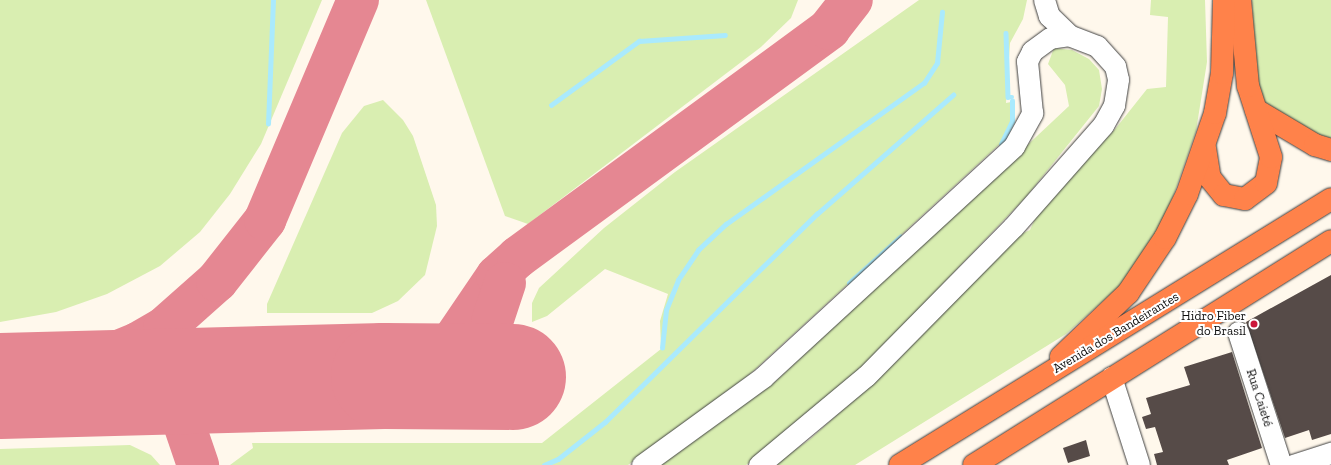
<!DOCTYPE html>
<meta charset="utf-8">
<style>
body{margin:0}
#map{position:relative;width:1331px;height:465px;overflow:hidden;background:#fff8ec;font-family:"Zilla Slab",serif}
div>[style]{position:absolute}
.green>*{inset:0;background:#d9eeb1}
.stream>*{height:4.5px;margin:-2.25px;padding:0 2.25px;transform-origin:2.25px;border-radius:2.25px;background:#aaeafd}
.taxiway>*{height:42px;margin:-21px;padding:0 21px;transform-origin:21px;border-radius:21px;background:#e58792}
.runway>*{height:106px;margin:-53px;padding:0 53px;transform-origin:53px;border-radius:53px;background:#e58792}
.building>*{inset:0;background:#564b48}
.roads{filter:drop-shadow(0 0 1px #3f3f3f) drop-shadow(0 0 1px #3f3f3f)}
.minor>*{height:21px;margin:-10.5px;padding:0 10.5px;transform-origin:10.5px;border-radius:10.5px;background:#fff}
.highway>*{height:22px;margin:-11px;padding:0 11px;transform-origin:11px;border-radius:11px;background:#ff824a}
.dots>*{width:11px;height:11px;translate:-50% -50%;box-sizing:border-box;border:2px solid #fff;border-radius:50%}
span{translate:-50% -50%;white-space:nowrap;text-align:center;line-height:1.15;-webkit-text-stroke:4px #fff;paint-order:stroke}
.poi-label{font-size:13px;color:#0c0c0c}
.right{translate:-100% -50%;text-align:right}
.street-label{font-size:13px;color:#0c0c0c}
</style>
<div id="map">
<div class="green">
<i style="clip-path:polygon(0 0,322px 0,261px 144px,230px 194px,200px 232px,160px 266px,107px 294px,56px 312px,0 322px)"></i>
<i style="clip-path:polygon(426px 0,798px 0,791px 18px,761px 47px,528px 224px,505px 216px)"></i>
<i style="clip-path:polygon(919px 0,1027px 0,1023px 19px,1010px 43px,1006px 103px,1011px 102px,1011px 121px,1003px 141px,749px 375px,628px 465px,230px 465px,253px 448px,252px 443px,542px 443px,661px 349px,660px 321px,668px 294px,605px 269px,547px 316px,532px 322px,532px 303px,539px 288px,604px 228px,675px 172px)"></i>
<i style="clip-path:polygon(1151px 0,1205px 0,1207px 62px,1196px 131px,1174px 194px,1157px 235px,1122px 284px,1066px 334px,855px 465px,773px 465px,809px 440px,899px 359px,1008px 240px,1030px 230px,1038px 212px,1116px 128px,1147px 89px,1166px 87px,1168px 17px,1150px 15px)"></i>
<i style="clip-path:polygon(1252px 0,1331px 0,1331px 138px,1323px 138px,1266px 106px,1255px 75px)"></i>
<i style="clip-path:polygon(1054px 48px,1072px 50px,1089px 59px,1099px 70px,1102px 89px,1099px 106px,1026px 197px,866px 364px,808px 419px,746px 465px,660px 465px,776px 381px,1069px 106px,1065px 85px,1048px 64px)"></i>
<i style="clip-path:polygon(383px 100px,403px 120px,413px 136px,436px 205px,437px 226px,425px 275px,398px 301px,372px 313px,267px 313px,267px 304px,342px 133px,364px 106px)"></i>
<i style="clip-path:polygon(130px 445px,151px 455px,160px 465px,0 465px,0 449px)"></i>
</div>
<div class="stream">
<i style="left:1006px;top:33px;width:64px;rotate:88.2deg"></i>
<i style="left:1008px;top:97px;width:4px"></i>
<i style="left:551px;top:105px;width:109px;rotate:-36deg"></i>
<i style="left:639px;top:41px;width:86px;rotate:-4deg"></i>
<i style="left:268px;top:124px;width:124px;rotate:-87.7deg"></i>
<i style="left:1001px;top:144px;width:25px;rotate:-64deg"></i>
<i style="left:1012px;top:121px;width:20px;rotate:-90deg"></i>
<i style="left:849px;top:283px;width:69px;rotate:-42deg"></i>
<i style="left:662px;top:348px;width:38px;rotate:-84deg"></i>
<i style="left:666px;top:310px;width:32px;rotate:-68deg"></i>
<i style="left:678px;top:280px;width:36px;rotate:-56deg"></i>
<i style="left:698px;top:250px;width:38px;rotate:-43deg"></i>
<i style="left:726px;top:224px;width:243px;rotate:-35.5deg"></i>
<i style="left:924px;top:83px;width:24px;rotate:-57deg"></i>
<i style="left:937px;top:63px;width:51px;rotate:-84.4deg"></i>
<i style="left:544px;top:465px;width:15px;rotate:-23deg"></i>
<i style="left:558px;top:459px;width:60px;rotate:-38.2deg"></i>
<i style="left:605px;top:422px;width:297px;rotate:-44.5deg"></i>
<i style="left:817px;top:214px;width:181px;rotate:-41.2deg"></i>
</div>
<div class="taxiway">
<i style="left:384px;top:376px;width:36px;rotate:-16deg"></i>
<i style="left:419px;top:366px;width:34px;rotate:-32deg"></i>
<i style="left:448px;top:348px;width:87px;rotate:-55.8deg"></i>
<i style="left:497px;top:276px;width:28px;rotate:-42deg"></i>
<i style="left:518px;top:257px;width:386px;rotate:-36.2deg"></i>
<i style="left:829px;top:29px;width:37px;rotate:-52deg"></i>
<i style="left:492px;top:377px;width:55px;rotate:-90deg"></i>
<i style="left:492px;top:322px;width:41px;rotate:-71.6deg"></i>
<i style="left:120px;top:383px;width:31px;rotate:17deg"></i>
<i style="left:150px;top:392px;width:41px;rotate:39.1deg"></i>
<i style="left:182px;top:418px;width:50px;rotate:71.2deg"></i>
<i style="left:10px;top:386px;width:57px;rotate:-13.3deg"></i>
<i style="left:65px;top:373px;width:79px;rotate:-22.3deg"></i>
<i style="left:138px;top:343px;width:30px;rotate:-30deg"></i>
<i style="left:164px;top:328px;width:71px;rotate:-41.6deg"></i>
<i style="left:217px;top:281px;width:78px;rotate:-51.8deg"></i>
<i style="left:265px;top:220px;width:239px;rotate:-67.1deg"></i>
</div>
<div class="runway">
<i style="left:0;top:386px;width:384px;rotate:-1.5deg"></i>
<i style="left:384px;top:376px;width:129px;rotate:0.4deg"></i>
</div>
<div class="building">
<i style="clip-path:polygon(1331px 275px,1331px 434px,1312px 440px,1309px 430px,1285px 438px,1246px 322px)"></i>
<i style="clip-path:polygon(1232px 352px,1262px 448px,1227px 460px,1229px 465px,1157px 465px,1154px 454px,1163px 452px,1155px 427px,1146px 429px,1142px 417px,1151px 414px,1146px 398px,1190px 385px,1184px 367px)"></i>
<i style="clip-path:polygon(1086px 440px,1090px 456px,1068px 463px,1063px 448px)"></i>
</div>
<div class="roads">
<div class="minor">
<i style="left:1238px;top:332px;width:140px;rotate:72.1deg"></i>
<i style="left:1111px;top:377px;width:92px;rotate:72.3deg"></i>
<i style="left:642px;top:465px;width:150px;rotate:-36deg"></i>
<i style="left:763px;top:377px;width:341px;rotate:-42.6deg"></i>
<i style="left:1014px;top:146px;width:38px;rotate:-61deg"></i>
<i style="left:1032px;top:113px;width:52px;rotate:-95.5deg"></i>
<i style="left:1027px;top:61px;width:11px;rotate:-63deg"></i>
<i style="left:1032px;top:51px;width:22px;rotate:-36deg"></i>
<i style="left:1050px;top:38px;width:19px;rotate:-9deg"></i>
<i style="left:759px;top:465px;width:139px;rotate:-39.8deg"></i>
<i style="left:866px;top:376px;width:209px;rotate:-45.4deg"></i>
<i style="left:1013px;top:227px;width:136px;rotate:-48.6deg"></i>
<i style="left:1103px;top:125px;width:23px;rotate:-61deg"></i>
<i style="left:1114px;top:105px;width:26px;rotate:-81deg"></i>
<i style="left:1118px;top:79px;width:13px;rotate:-103deg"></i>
<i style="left:1115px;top:66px;width:27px;rotate:-132deg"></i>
<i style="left:1097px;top:46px;width:30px;rotate:-159deg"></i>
<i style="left:1069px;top:35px;width:28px;rotate:-136deg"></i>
<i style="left:1049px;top:16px;width:17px;rotate:-107deg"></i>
<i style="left:1293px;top:465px;width:40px;rotate:-18deg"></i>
</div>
<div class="highway">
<i style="left:1256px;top:110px;width:69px;rotate:30.7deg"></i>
<i style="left:1315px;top:145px;width:17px;rotate:17deg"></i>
<i style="left:1205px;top:148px;width:30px;rotate:81deg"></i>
<i style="left:1210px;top:178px;width:22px;rotate:51deg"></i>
<i style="left:1224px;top:195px;width:21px;rotate:11deg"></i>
<i style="left:1245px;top:199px;width:26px;rotate:-37deg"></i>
<i style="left:1266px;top:183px;width:26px;rotate:-79deg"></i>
<i style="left:1271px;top:157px;width:75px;rotate:-107.9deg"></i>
<i style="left:1248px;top:86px;width:86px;rotate:-95.3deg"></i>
<i style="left:1061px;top:357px;width:93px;rotate:-43.7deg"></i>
<i style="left:1128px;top:293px;width:66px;rotate:-56.1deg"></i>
<i style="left:1165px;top:238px;width:49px;rotate:-63.4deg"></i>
<i style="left:1187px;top:194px;width:86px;rotate:-70.9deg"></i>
<i style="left:1215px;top:113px;width:41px;rotate:-80.1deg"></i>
<i style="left:1222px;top:73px;width:73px;rotate:-88.4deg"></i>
<i style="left:900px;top:465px;width:506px;rotate:-31.68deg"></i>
<i style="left:974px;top:465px;width:421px;rotate:-32.1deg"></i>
</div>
</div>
<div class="dots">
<i style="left:1254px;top:324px;background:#cb1639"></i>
</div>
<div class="poi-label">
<span class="right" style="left:1246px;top:324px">Hidro Fiber<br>do Brasil</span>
</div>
<div class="street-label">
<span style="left:1116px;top:333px;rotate:-31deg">Avenida dos Bandeirantes</span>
<span style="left:1259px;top:398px;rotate:72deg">Rua Caieté</span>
</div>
</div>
